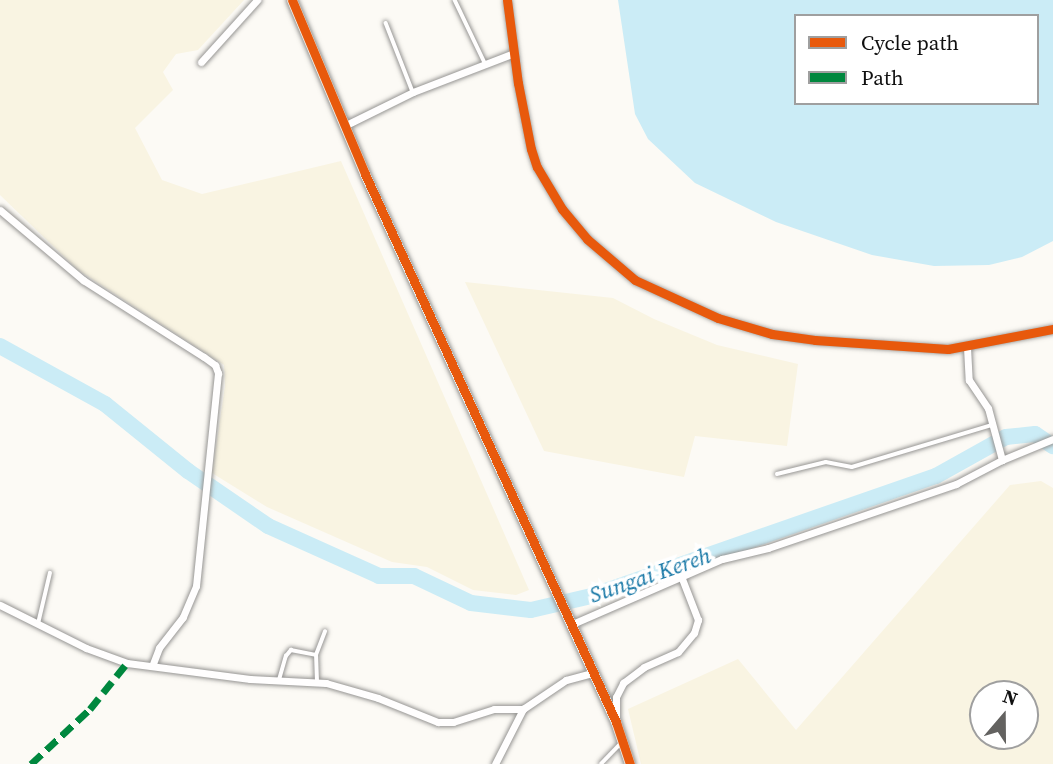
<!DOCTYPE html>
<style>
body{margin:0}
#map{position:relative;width:1053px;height:764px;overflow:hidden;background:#fcfaf5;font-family:"Source Serif 4",serif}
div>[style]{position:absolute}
.farmland>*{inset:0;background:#f9f4e2}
.water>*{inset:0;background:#cbecf6}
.river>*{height:16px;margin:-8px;padding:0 8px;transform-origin:8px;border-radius:8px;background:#cbecf6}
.roads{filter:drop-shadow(0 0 2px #969593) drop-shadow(0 0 2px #969593)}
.lane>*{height:3.5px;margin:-1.75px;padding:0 1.75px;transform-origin:1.75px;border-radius:1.75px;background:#fffefe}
.street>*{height:7px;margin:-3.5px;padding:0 3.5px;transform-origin:3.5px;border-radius:3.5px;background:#fffefe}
.secondary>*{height:10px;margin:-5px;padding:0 5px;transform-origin:5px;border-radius:5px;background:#f5f3eb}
.quiet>*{height:7px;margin-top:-3.5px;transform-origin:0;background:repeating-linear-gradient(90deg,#00873e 0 14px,transparent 0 21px)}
.cycleway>*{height:9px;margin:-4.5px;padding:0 4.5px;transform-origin:4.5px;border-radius:4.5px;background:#e8590c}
span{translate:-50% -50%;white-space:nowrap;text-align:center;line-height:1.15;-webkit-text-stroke:7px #fff;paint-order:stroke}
.water-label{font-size:23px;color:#1576a5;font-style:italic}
.legend{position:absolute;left:794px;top:14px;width:245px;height:91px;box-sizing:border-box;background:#fff;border:2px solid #9f9f9f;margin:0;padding:9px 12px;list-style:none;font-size:21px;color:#101010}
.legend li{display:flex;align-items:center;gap:14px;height:35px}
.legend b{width:35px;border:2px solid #9f9f9f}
.north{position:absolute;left:969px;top:680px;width:70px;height:70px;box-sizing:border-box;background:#fff;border:2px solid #9f9f9f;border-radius:50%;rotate:20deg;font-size:19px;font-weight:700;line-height:28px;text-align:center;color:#101010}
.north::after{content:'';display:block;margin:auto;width:24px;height:32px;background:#636260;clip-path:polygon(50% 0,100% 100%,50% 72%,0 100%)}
</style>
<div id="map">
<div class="farmland">
<i style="clip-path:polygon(0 0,244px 0,198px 50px,176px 54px,163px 72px,173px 90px,135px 128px,162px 180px,202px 194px,341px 161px,529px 590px,516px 595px,473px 590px,427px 567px,392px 562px,267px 507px,212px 473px,225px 386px,224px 365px,78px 270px,0 195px)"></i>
<i style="clip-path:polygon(465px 282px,613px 298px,654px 319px,717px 345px,798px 364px,787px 446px,695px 436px,684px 477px,544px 451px)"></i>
<i style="clip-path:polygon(evenodd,1041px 481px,1053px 488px,1053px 764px,641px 764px,628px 709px,738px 659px,796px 730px,1010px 485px,1041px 481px,1025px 694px,1025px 736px,983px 736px,983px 694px,1025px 694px)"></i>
</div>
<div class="water">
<i style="clip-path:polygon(evenodd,618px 0,1053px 0,1053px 241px,1022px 257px,989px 265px,934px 266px,872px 255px,776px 222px,695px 183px,648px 139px,635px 114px,618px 0,796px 16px,1037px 16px,1037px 103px,796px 103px,796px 16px)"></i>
</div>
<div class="river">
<i style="left:0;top:346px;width:120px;rotate:28.9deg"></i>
<i style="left:105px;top:404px;width:107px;rotate:38.9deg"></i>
<i style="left:188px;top:471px;width:97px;rotate:34.5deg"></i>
<i style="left:268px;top:526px;width:122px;rotate:24.2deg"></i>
<i style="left:379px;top:576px;width:35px"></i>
<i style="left:414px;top:576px;width:63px;rotate:25.3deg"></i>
<i style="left:471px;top:603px;width:60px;rotate:6.7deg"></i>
<i style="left:531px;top:610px;width:62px;rotate:-13.1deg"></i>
<i style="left:591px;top:596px;width:365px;rotate:-19.2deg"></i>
<i style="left:936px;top:476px;width:80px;rotate:-29.1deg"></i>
<i style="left:1006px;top:437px;width:29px;rotate:-6deg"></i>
<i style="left:1035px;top:434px;width:22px;rotate:34deg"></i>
</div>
<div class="roads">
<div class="lane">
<i style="left:455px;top:0;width:70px;rotate:64.5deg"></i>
<i style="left:386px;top:23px;width:74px;rotate:68.6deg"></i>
<i style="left:777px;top:474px;width:50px;rotate:-13.8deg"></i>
<i style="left:826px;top:462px;width:26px;rotate:11deg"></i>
<i style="left:852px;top:467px;width:146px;rotate:-16.7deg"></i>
<i style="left:38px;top:624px;width:52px;rotate:-76.8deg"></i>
<i style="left:279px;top:680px;width:25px;rotate:-74deg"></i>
<i style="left:286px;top:656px;width:8px;rotate:-50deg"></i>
<i style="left:291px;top:650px;width:25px;rotate:11deg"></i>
<i style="left:317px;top:682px;width:27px;rotate:-92deg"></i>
<i style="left:316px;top:655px;width:25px;rotate:-69deg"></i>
<i style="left:601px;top:764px;width:29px;rotate:-46deg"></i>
</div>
<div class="street">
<i style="left:507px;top:0;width:84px;rotate:82.5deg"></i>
<i style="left:518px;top:83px;width:67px;rotate:78.9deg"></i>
<i style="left:531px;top:149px;width:19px;rotate:72deg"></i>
<i style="left:537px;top:167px;width:49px;rotate:59.2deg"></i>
<i style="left:562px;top:209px;width:39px;rotate:50deg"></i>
<i style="left:587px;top:239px;width:63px;rotate:40.5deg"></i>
<i style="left:635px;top:280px;width:91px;rotate:24.6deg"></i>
<i style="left:718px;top:318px;width:56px;rotate:16.5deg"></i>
<i style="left:772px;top:334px;width:43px;rotate:7.9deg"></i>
<i style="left:815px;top:340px;width:133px;rotate:3.9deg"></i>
<i style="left:948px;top:349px;width:107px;rotate:-10.8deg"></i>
<i style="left:201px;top:62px;width:84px;rotate:-47.9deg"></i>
<i style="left:346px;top:125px;width:75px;rotate:-26.2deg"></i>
<i style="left:413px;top:92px;width:108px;rotate:-21.1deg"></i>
<i style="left:0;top:210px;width:109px;rotate:40.1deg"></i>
<i style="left:83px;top:280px;width:143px;rotate:32.5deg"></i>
<i style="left:204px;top:357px;width:14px;rotate:36deg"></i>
<i style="left:215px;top:365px;width:9px;rotate:69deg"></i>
<i style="left:218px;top:373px;width:214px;rotate:95.9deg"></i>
<i style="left:196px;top:586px;width:34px;rotate:113deg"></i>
<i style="left:183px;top:617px;width:39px;rotate:128deg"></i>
<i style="left:159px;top:648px;width:19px;rotate:111deg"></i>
<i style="left:967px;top:347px;width:33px;rotate:87deg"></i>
<i style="left:969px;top:380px;width:34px;rotate:56deg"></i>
<i style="left:988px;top:408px;width:54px;rotate:74.9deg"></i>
<i style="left:0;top:605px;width:96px;rotate:26.6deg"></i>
<i style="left:86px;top:648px;width:44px;rotate:20.1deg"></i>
<i style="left:127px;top:663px;width:124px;rotate:7.4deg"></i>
<i style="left:250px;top:679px;width:76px;rotate:3deg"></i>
<i style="left:326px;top:683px;width:54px;rotate:16.1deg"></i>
<i style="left:378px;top:698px;width:65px;rotate:21.8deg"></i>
<i style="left:438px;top:722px;width:15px"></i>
<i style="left:453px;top:722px;width:43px;rotate:-17.6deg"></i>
<i style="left:494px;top:709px;width:29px"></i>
<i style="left:523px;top:709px;width:52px;rotate:-34deg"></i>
<i style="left:566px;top:680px;width:28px;rotate:-15deg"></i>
<i style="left:570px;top:625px;width:166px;rotate:-23.5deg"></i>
<i style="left:722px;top:559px;width:47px;rotate:-13.4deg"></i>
<i style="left:768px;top:548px;width:199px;rotate:-18.8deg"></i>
<i style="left:956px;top:484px;width:52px;rotate:-27.6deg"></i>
<i style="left:1002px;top:460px;width:55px;rotate:-22.4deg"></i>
<i style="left:616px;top:722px;width:25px;rotate:-90deg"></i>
<i style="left:616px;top:697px;width:16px;rotate:-63deg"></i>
<i style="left:623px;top:683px;width:26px;rotate:-37deg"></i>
<i style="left:644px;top:667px;width:37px;rotate:-24deg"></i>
<i style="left:678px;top:652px;width:25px;rotate:-50deg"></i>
<i style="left:694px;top:633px;width:14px;rotate:-73deg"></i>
<i style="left:698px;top:620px;width:47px;rotate:-111.1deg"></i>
<i style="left:495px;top:764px;width:62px;rotate:-63deg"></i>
</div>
<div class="secondary">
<i style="left:292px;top:0;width:189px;rotate:67.2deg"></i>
<i style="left:365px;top:174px;width:603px;rotate:65.39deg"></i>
<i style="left:616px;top:722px;width:44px;rotate:71.6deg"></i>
</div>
</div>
<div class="quiet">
<i style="left:31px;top:764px;width:81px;rotate:-43deg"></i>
<i style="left:90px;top:709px;width:59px;rotate:-51.2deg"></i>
</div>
<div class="cycleway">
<i style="left:292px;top:0;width:189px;rotate:67.2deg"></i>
<i style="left:365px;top:174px;width:603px;rotate:65.39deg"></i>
<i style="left:616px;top:722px;width:44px;rotate:71.6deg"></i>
<i style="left:507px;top:0;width:84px;rotate:82.5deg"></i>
<i style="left:518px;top:83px;width:67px;rotate:78.9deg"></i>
<i style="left:531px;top:149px;width:19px;rotate:72deg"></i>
<i style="left:537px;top:167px;width:49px;rotate:59.2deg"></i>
<i style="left:562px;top:209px;width:39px;rotate:50deg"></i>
<i style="left:587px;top:239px;width:63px;rotate:40.5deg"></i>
<i style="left:635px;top:280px;width:91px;rotate:24.6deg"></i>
<i style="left:718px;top:318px;width:56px;rotate:16.5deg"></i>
<i style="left:772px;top:334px;width:43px;rotate:7.9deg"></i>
<i style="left:815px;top:340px;width:133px;rotate:3.9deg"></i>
<i style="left:948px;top:349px;width:107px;rotate:-10.8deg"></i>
</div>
<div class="water-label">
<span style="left:650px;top:575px;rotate:-19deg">Sungai Kereh</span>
</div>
<ul class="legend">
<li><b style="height:9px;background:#e8590c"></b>Cycle path</li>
<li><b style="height:9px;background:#00873e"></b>Path</li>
</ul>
<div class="north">N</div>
</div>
